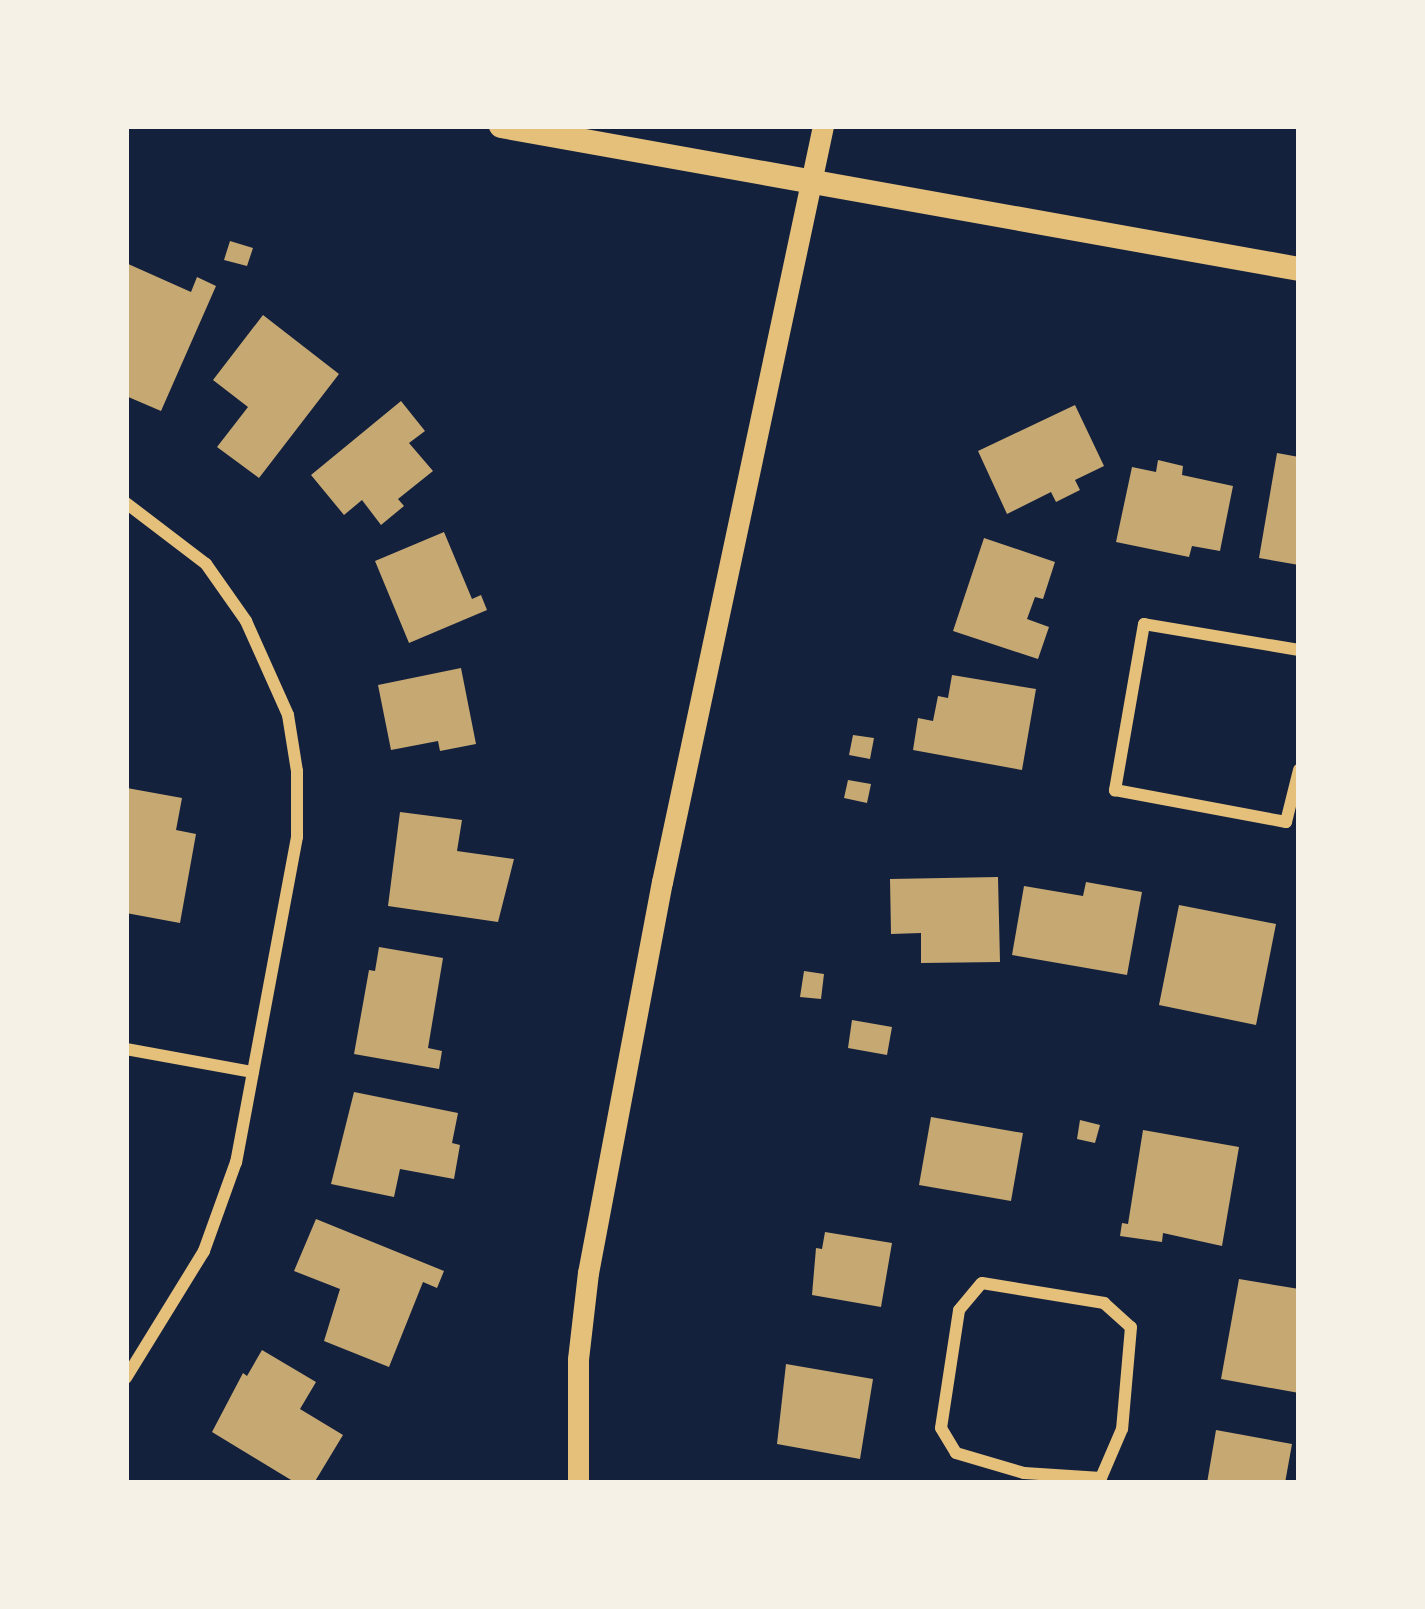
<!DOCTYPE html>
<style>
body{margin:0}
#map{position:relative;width:1425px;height:1609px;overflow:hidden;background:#14213d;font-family:"IBM Plex Sans",sans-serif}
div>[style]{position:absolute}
.building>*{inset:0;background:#c6a872}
.minor>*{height:12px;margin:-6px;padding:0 6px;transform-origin:6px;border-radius:6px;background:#e5c07b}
.tertiary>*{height:21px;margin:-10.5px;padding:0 10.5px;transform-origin:10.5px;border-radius:10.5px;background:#e5c07b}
.secondary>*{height:24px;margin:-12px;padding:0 12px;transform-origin:12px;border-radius:12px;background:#e5c07b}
span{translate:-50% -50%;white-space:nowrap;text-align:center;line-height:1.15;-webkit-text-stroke:9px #f6f1e7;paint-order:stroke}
.frame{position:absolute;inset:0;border:129px solid #f6f1e7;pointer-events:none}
</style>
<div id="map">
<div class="building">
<i style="clip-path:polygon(230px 241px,253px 248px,247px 266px,224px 260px)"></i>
<i style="clip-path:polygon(126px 263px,191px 292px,197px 277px,216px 286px,161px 411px,126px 396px)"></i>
<i style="clip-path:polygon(263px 315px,339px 374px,259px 478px,217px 447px,248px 407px,213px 380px)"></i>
<i style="clip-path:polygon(401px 401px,425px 431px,409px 443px,433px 471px,398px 499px,404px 506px,381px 525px,362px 500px,344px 515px,311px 475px)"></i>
<i style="clip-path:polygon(1075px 405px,1104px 466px,1075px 480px,1080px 490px,1056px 502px,1051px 492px,1007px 514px,978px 451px)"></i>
<i style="clip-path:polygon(1277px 453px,1299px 457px,1299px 565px,1259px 558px)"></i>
<i style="clip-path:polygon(1158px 460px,1183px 466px,1182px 475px,1233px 486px,1220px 551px,1192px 546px,1189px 557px,1116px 542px,1132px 467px,1156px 472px)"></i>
<i style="clip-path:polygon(444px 532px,472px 599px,481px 595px,487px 610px,409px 643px,375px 561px)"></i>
<i style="clip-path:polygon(984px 538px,1055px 562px,1043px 599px,1035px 597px,1027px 619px,1049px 627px,1038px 659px,953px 631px)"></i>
<i style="clip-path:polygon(461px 668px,476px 744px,440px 751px,438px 741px,391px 750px,378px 685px)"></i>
<i style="clip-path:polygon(952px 675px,1036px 689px,1022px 770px,913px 750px,918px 718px,933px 721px,938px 696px,948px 698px)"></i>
<i style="clip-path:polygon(853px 735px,874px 738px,870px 759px,849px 755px)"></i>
<i style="clip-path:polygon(848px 780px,871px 784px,867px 803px,844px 798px)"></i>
<i style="clip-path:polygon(127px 788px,182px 798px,176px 830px,196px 834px,180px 923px,126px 913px)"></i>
<i style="clip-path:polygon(400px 812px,462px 820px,457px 851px,514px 859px,498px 922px,388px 906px)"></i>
<i style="clip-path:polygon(998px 877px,1000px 962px,921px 963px,921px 933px,891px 934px,890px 879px)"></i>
<i style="clip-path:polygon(1086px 882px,1142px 892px,1127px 975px,1012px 955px,1024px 886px,1083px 896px)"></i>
<i style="clip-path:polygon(1179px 905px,1276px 924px,1256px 1025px,1159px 1005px)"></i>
<i style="clip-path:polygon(379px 947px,443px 958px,428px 1048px,442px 1051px,439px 1069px,354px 1054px,369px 970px,375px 971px)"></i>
<i style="clip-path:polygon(804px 971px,824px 974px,821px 999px,800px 997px)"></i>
<i style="clip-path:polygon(852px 1020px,892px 1027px,887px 1055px,848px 1048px)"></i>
<i style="clip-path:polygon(354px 1092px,458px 1113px,452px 1143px,460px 1145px,454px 1179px,400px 1169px,394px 1197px,331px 1184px)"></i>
<i style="clip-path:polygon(931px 1117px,1023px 1133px,1011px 1201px,919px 1185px)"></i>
<i style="clip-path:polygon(1080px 1120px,1100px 1125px,1095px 1143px,1077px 1139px)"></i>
<i style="clip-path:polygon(1143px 1130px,1239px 1147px,1222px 1246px,1163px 1233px,1162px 1242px,1120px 1236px,1122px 1223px,1128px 1224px)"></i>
<i style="clip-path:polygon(316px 1219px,444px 1271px,437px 1288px,423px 1282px,389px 1367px,324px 1341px,340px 1289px,294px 1271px)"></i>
<i style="clip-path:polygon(825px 1232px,892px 1243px,881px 1307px,812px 1295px,816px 1248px,822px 1249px)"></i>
<i style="clip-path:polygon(1239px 1279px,1299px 1289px,1299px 1393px,1221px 1379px)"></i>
<i style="clip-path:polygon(262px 1350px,316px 1382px,300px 1409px,343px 1435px,314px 1483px,296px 1483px,212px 1432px,243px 1373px,247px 1376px)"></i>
<i style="clip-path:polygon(786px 1364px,873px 1379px,860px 1459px,777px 1444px)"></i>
<i style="clip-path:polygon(1216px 1430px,1292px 1444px,1285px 1483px,1207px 1483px)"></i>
</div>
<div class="minor">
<i style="left:126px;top:503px;width:101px;rotate:37.3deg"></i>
<i style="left:206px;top:564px;width:70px;rotate:54.9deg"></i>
<i style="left:246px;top:621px;width:103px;rotate:65.9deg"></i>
<i style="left:288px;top:715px;width:57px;rotate:80.9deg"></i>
<i style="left:297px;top:771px;width:66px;rotate:90deg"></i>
<i style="left:297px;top:837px;width:331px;rotate:100.6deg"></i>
<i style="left:236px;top:1162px;width:95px;rotate:109.8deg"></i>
<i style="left:204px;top:1251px;width:149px;rotate:121.6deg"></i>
<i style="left:1299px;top:650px;width:157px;rotate:-170.5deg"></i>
<i style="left:1144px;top:624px;width:169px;rotate:99.9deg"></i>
<i style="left:1115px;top:790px;width:174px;rotate:10.6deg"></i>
<i style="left:1286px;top:822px;width:54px;rotate:-76deg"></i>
<i style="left:126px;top:1049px;width:129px;rotate:10.3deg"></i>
<i style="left:982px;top:1283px;width:124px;rotate:9.3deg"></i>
<i style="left:1104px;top:1303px;width:36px;rotate:42deg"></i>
<i style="left:1131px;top:1327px;width:102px;rotate:95deg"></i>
<i style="left:1122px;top:1429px;width:53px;rotate:113.2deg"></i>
<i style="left:1101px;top:1478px;width:77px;rotate:-176.3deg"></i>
<i style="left:1024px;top:1473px;width:71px;rotate:-163.6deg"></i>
<i style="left:956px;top:1453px;width:29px;rotate:-121deg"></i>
<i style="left:941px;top:1428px;width:119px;rotate:-81.3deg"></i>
<i style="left:959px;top:1310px;width:35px;rotate:-50deg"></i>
</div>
<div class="tertiary">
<i style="left:578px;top:1483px;width:124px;rotate:-90deg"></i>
<i style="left:578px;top:1359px;width:87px;rotate:-83.4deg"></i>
<i style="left:588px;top:1273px;width:398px;rotate:-79.3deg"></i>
<i style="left:662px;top:882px;width:773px;rotate:-77.98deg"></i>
</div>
<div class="secondary">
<i style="left:501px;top:126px;width:811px;rotate:10.16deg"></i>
</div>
<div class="frame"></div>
</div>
